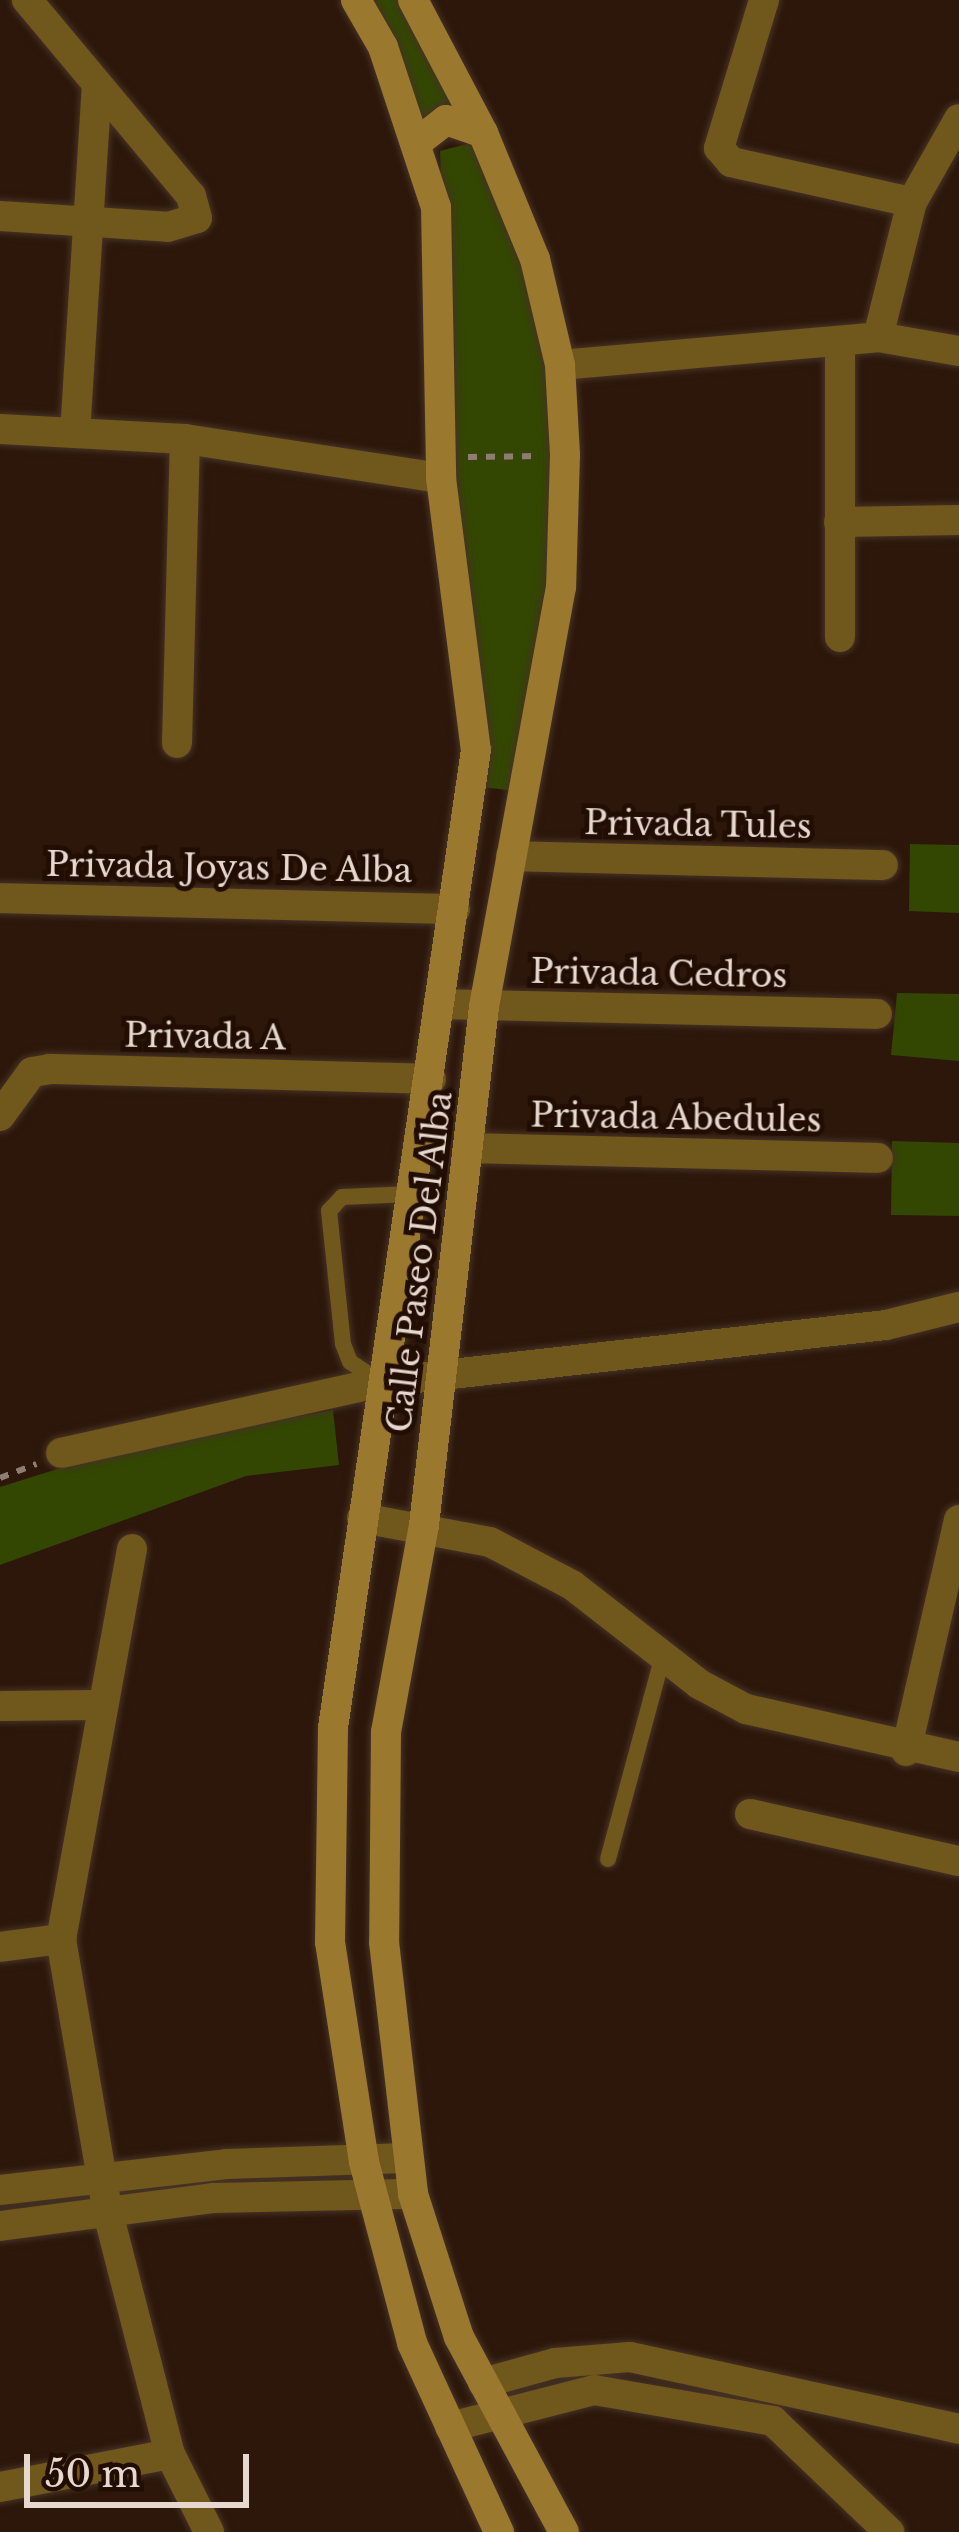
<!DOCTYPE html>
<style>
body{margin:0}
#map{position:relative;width:959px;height:2532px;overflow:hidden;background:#2c170a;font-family:"Libre Baskerville",serif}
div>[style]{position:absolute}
.green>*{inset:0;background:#334702}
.path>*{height:6px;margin-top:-3px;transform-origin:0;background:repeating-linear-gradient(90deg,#8f7d73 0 9px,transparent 0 18px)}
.roads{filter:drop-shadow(0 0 3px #463226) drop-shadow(0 0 3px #463226)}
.lane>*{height:16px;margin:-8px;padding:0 8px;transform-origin:8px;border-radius:8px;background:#70571b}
.street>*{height:30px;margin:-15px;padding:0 15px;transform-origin:15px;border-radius:15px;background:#70571b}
.secondary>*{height:30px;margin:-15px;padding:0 15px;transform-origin:15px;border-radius:15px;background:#9a792f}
span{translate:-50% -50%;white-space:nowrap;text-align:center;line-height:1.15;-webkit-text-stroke:10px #220d03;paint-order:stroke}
.street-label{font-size:33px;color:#e6d7cf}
.scale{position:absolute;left:24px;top:2454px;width:225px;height:54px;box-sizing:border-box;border:6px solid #e6d7cf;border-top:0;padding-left:15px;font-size:36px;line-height:42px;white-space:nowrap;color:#e6d7cf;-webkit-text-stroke:9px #220d03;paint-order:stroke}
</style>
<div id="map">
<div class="green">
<i style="clip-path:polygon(367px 0,403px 0,459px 108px,423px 121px)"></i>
<i style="clip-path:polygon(474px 142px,531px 270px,560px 444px,559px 586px,516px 791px,481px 787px,455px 502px,440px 151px)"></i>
<i style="clip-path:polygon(910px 844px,959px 845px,959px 913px,909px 911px)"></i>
<i style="clip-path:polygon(897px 993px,959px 994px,959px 1061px,891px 1055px)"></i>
<i style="clip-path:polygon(892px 1141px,959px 1143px,959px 1216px,891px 1215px)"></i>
<i style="clip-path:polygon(333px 1410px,339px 1465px,246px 1476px,0 1565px,0 1487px,115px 1451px)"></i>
</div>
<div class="path">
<i style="left:468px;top:457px;width:71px;rotate:-0.8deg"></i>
<i style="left:0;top:1478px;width:39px;rotate:-21deg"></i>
</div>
<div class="roads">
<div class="lane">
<i style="left:380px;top:1382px;width:36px;rotate:-146deg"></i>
<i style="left:350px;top:1362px;width:19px;rotate:-111deg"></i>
<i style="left:343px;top:1344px;width:134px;rotate:-96deg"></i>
<i style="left:329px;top:1211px;width:19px;rotate:-47deg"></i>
<i style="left:342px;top:1197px;width:69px;rotate:-2.5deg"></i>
<i style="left:608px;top:1859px;width:211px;rotate:-74.9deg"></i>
</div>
<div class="street">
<i style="left:764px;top:0;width:155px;rotate:106.9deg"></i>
<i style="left:719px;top:148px;width:18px;rotate:49deg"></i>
<i style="left:731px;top:162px;width:185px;rotate:12.5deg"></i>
<i style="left:0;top:216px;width:168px;rotate:3.7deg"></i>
<i style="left:168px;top:227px;width:30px;rotate:-17deg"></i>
<i style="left:197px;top:218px;width:23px;rotate:-105deg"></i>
<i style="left:191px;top:196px;width:256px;rotate:-129.9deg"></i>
<i style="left:878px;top:337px;width:139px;rotate:-75.9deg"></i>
<i style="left:912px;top:202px;width:95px;rotate:-60.5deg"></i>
<i style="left:560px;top:365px;width:319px;rotate:-5deg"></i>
<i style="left:878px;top:337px;width:82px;rotate:9.8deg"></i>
<i style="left:0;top:429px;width:185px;rotate:3.1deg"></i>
<i style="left:185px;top:439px;width:259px;rotate:8.7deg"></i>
<i style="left:75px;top:433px;width:346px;rotate:-86.4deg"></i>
<i style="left:839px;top:522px;width:120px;rotate:-1deg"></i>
<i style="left:840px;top:637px;width:294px;rotate:-90deg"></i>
<i style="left:177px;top:743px;width:304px;rotate:-88.5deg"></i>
<i style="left:511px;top:856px;width:372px;rotate:1.4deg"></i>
<i style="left:0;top:898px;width:455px;rotate:1.4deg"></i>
<i style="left:441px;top:1004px;width:436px;rotate:1.3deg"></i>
<i style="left:0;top:1116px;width:54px;rotate:-54deg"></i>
<i style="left:32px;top:1072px;width:18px;rotate:-9deg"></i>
<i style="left:50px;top:1069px;width:381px;rotate:1.5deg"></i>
<i style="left:472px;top:1148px;width:406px;rotate:1.4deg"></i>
<i style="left:61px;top:1453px;width:328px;rotate:-12.5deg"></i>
<i style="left:381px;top:1382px;width:508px;rotate:-6.44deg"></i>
<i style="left:886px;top:1325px;width:75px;rotate:-13.9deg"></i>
<i style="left:362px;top:1518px;width:130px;rotate:10.6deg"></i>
<i style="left:490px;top:1542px;width:93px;rotate:27.7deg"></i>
<i style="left:572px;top:1585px;width:161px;rotate:37.9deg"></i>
<i style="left:699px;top:1684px;width:53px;rotate:28deg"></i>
<i style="left:746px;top:1709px;width:218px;rotate:12.7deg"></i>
<i style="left:132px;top:1549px;width:396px;rotate:100.3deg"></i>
<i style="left:61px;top:1939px;width:278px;rotate:80.3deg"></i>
<i style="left:108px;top:2213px;width:249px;rotate:75.6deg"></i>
<i style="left:170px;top:2454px;width:87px;rotate:63.4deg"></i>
<i style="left:0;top:1706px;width:99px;rotate:-0.6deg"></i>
<i style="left:906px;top:1751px;width:237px;rotate:-77.1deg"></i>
<i style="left:750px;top:1814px;width:214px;rotate:12.7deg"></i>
<i style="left:0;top:1947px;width:62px;rotate:-7.5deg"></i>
<i style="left:0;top:2190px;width:228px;rotate:-6.5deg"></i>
<i style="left:227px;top:2164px;width:179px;rotate:-1.9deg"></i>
<i style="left:0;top:2226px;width:216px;rotate:-7.5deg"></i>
<i style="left:214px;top:2198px;width:199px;rotate:-1.2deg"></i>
<i style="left:483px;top:2383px;width:75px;rotate:-15.5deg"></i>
<i style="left:555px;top:2363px;width:75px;rotate:-4.6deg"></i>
<i style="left:630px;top:2357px;width:337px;rotate:12.3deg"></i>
<i style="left:450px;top:2427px;width:149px;rotate:-14.4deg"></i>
<i style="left:594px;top:2390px;width:182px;rotate:9.8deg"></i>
<i style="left:773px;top:2421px;width:161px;rotate:43.7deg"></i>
<i style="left:0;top:2487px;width:173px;rotate:-11deg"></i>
</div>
<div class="secondary">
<i style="left:356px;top:0;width:54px;rotate:60.1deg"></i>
<i style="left:383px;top:47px;width:169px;rotate:71.7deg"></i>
<i style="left:436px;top:207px;width:271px;rotate:88.9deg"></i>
<i style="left:441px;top:478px;width:274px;rotate:82.7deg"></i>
<i style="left:476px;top:750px;width:988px;rotate:98.32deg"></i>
<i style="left:333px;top:1728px;width:214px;rotate:90.8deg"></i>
<i style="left:330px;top:1942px;width:223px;rotate:81.2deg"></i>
<i style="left:364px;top:2162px;width:187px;rotate:75.1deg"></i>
<i style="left:412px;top:2343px;width:208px;rotate:65.3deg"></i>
<i style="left:413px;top:0;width:150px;rotate:62.2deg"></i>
<i style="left:483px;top:133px;width:136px;rotate:67.6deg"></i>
<i style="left:535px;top:259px;width:109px;rotate:76.7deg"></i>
<i style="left:560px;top:365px;width:90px;rotate:86.8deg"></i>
<i style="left:565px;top:455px;width:132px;rotate:91.7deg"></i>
<i style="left:561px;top:587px;width:427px;rotate:100.4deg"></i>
<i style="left:484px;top:1007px;width:521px;rotate:96.61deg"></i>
<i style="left:424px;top:1525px;width:210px;rotate:100.4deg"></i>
<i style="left:386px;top:1732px;width:210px;rotate:90.5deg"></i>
<i style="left:384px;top:1942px;width:254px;rotate:83.4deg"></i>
<i style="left:413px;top:2194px;width:150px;rotate:72.2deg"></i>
<i style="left:459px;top:2337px;width:221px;rotate:61.7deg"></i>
<i style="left:419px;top:141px;width:34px;rotate:-38deg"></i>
<i style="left:446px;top:120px;width:39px;rotate:19deg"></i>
</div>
</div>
<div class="street-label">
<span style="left:698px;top:825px;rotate:1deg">Privada Tules</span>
<span style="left:229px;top:868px;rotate:1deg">Privada Joyas De Alba</span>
<span style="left:659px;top:974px;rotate:1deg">Privada Cedros</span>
<span style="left:205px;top:1037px;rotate:1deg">Privada A</span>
<span style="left:676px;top:1118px;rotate:1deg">Privada Abedules</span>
<span style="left:420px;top:1262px;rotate:-83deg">Calle Paseo Del Alba</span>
</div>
<div class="scale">50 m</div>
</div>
